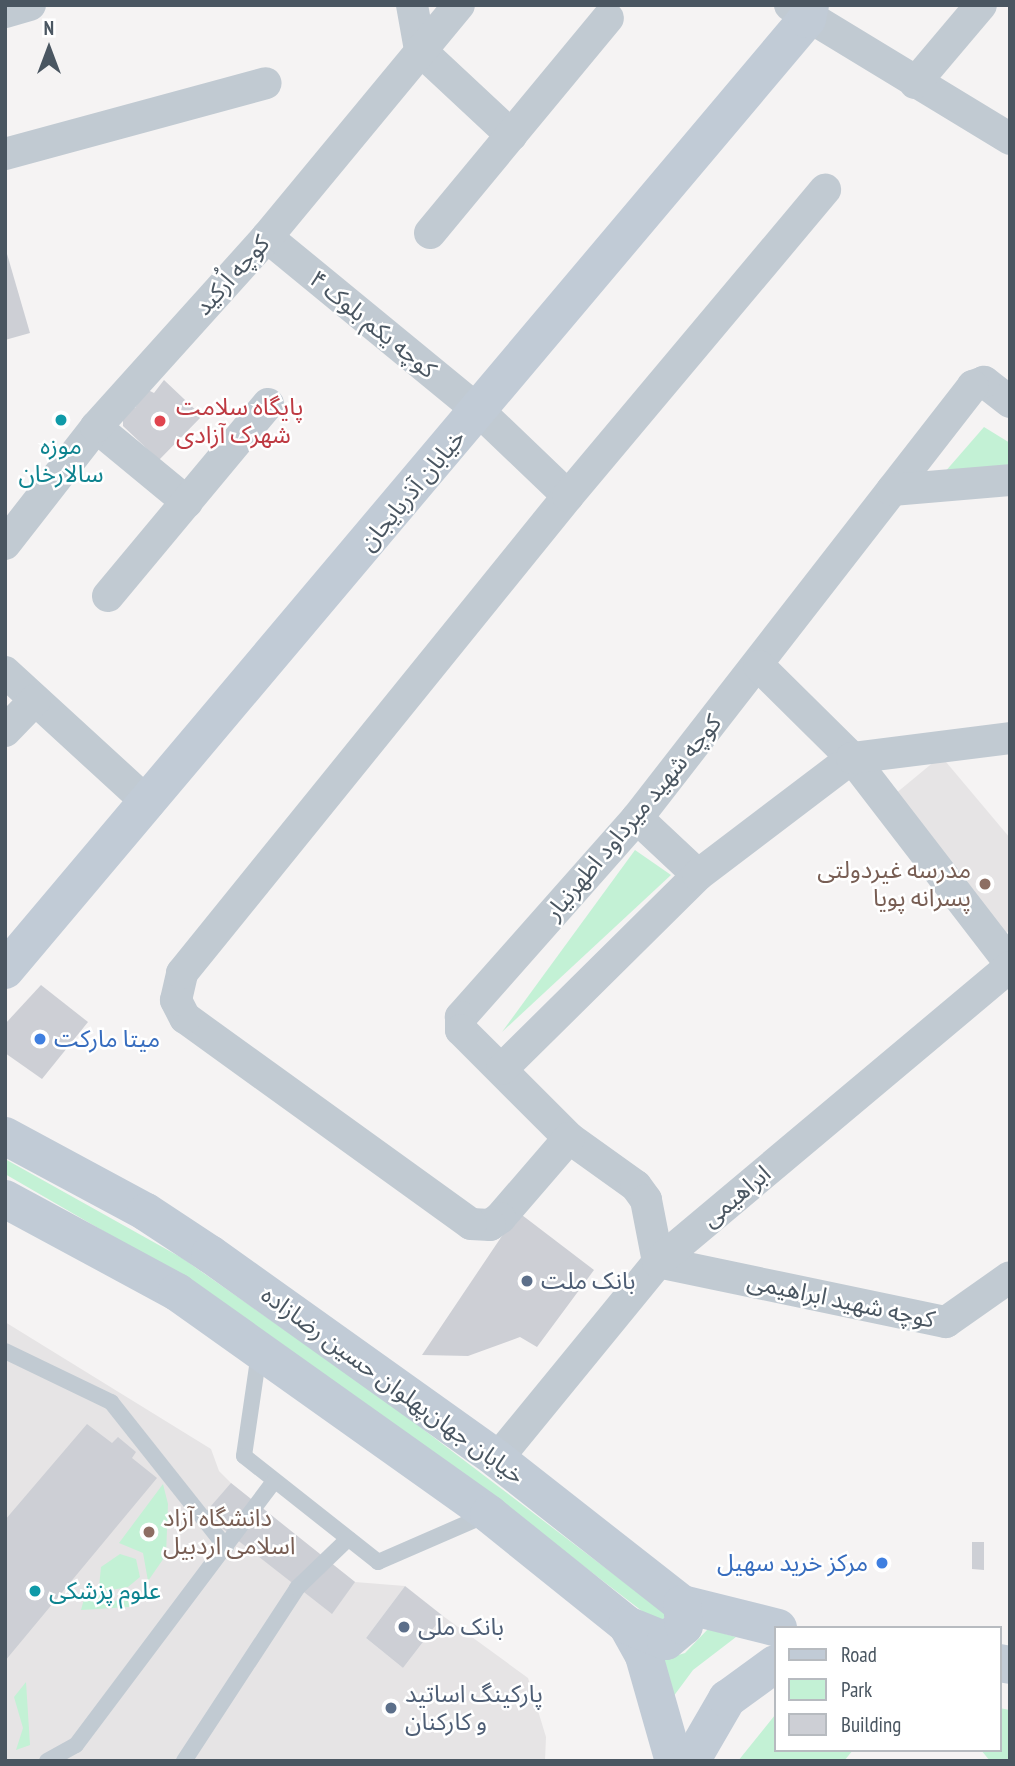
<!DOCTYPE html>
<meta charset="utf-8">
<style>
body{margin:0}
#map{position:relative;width:1015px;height:1766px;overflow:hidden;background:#f5f3f3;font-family:"PT Sans Narrow","Noto Sans Arabic",sans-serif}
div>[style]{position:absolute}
.education>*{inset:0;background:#e6e4e5}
.green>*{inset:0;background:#c3f1d5}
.building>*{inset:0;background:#cdcfd5}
.lane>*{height:16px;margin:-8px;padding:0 8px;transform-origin:8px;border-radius:8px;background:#c1cad2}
.street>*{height:32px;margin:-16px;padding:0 16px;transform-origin:16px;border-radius:16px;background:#c1cad2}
.secondary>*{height:38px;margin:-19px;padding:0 19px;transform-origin:19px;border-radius:19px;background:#c1cbd6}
.dots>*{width:19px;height:19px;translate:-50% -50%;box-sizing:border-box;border:4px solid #fff;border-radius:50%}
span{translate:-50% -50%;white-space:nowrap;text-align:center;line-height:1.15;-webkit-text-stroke:5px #fff;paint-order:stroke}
.street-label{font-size:24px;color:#4a5661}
.health-label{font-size:24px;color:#be3a42}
.left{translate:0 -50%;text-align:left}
.culture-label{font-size:24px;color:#0d838f}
.education-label{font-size:24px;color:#785e54}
.right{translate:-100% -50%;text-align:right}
.shop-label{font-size:24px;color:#366cbe}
.service-label{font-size:24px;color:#4e5e75}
.frame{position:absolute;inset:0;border:7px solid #4a5661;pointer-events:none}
.legend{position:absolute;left:774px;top:1626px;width:228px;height:126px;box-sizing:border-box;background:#fff;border:2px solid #b7bbc0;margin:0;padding:9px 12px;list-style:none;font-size:21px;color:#4a5661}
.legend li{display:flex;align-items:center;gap:14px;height:35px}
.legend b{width:35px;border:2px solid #b7bbc0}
.north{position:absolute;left:14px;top:14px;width:70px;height:70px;-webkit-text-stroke:5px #fff;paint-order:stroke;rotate:0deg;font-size:19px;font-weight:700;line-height:28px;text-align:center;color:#4a5661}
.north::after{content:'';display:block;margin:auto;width:24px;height:32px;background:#4a5661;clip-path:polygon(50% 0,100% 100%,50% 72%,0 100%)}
</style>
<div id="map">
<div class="education">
<i style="clip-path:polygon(941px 756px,1010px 838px,1010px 930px,1003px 935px,889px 799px)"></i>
<i style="clip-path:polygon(5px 1322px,211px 1449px,219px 1471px,231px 1483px,355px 1582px,405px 1586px,366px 1638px,403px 1668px,443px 1616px,528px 1678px,546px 1737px,545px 1761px,5px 1761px)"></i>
</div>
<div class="green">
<i style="clip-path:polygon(984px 427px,1010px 443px,1010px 467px,944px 473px)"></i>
<i style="clip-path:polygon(635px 850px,671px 875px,502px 1032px)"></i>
<i style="clip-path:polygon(5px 1159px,182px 1258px,382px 1398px,666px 1614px,660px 1625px,529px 1524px,167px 1268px,5px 1174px)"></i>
<i style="clip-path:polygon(163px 1484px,168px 1504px,166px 1555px,148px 1581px,143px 1553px,119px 1543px)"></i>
<i style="clip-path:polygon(120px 1554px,136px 1559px,140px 1577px,128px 1587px,106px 1591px,99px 1587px,101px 1567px)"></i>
<i style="clip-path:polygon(139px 1591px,129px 1607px,81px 1610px,84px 1599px,95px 1592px,110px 1603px)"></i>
<i style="clip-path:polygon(708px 1629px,736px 1637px,693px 1670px,673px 1697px,662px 1660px,685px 1653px)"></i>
<i style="clip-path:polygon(26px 1682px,30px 1745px,16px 1750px,23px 1728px,14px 1697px)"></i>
<i style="clip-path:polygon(999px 1708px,1010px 1710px,1010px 1761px,990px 1761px,981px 1750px,999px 1750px)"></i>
<i style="clip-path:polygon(775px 1715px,775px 1750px,853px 1750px,844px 1761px,738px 1761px)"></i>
</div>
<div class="building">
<i style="clip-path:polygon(5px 247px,30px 333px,5px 340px)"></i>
<i style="clip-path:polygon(164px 380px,202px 416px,159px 460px,123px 426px,123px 407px,135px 408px,146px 389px,154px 393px)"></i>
<i style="clip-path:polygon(41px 985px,88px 1022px,42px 1079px,5px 1053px,5px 1024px)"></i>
<i style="clip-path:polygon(518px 1212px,594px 1270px,537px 1347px,520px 1337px,468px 1356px,422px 1355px)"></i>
<i style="clip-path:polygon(87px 1424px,112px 1443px,118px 1437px,136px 1452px,132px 1458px,157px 1478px,5px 1661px,5px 1520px)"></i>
<i style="clip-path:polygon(231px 1483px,355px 1582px,332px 1614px,204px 1514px)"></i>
<i style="clip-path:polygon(972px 1542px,984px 1542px,984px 1570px,972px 1569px)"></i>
<i style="clip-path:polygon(405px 1586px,443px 1616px,403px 1668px,366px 1638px)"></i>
</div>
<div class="lane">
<i style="left:5px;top:1351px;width:118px;rotate:25.7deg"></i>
<i style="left:111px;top:1402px;width:185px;rotate:51.6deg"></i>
<i style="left:259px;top:1353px;width:104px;rotate:98.3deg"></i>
<i style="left:244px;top:1456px;width:171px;rotate:38.3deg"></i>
<i style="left:378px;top:1562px;width:118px;rotate:-23.5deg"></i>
<i style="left:47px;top:1761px;width:33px;rotate:-29deg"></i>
<i style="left:76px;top:1745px;width:330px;rotate:-53.1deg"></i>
<i style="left:184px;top:1761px;width:207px;rotate:-56.8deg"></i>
<i style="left:297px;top:1588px;width:71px;rotate:-43.9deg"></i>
</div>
<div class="street">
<i style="left:412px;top:5px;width:46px;rotate:79.9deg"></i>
<i style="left:420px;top:50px;width:125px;rotate:43deg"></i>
<i style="left:790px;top:5px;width:258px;rotate:31.3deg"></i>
<i style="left:5px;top:12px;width:26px;rotate:-16deg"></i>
<i style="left:915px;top:83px;width:102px;rotate:-49.8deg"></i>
<i style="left:5px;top:154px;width:270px;rotate:-15.2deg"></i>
<i style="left:430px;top:233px;width:279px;rotate:-50.4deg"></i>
<i style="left:267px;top:237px;width:274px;rotate:39.4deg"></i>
<i style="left:479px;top:411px;width:123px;rotate:43.7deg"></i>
<i style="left:1010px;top:402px;width:33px;rotate:-142deg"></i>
<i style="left:984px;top:382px;width:12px;rotate:160deg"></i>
<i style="left:973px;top:386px;width:547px;rotate:127.87deg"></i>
<i style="left:637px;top:818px;width:266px;rotate:131.5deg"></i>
<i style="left:461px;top:1017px;width:13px;rotate:90deg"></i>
<i style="left:461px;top:1030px;width:153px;rotate:45deg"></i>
<i style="left:569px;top:1138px;width:82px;rotate:35.6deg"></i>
<i style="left:636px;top:1186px;width:17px;rotate:54deg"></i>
<i style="left:646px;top:1200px;width:63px;rotate:79deg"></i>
<i style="left:658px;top:1262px;width:294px;rotate:11.8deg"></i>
<i style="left:946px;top:1322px;width:78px;rotate:-35.1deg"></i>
<i style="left:96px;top:427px;width:118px;rotate:39.5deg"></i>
<i style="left:892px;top:490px;width:118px;rotate:-4.8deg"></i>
<i style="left:5px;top:544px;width:148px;rotate:-52.1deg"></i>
<i style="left:96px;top:427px;width:256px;rotate:-48deg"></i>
<i style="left:267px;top:237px;width:301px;rotate:-50.4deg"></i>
<i style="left:108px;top:596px;width:250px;rotate:-50.2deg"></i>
<i style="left:759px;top:666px;width:131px;rotate:44.7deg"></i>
<i style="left:852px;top:758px;width:259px;rotate:52.4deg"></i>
<i style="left:5px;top:672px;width:195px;rotate:42.5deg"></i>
<i style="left:5px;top:731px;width:43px;rotate:-45.9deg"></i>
<i style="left:637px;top:818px;width:83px;rotate:43.1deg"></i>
<i style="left:502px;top:1069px;width:276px;rotate:-44.7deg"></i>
<i style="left:698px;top:875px;width:193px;rotate:-37.2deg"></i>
<i style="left:852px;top:758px;width:159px;rotate:-7.2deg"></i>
<i style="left:569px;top:1138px;width:106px;rotate:130.8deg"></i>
<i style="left:500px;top:1218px;width:12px;rotate:145deg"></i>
<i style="left:490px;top:1225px;width:19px;rotate:-177deg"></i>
<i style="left:471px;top:1224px;width:352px;rotate:-144.2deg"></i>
<i style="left:185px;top:1018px;width:20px;rotate:-117deg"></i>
<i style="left:176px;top:1000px;width:28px;rotate:-77deg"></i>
<i style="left:182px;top:973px;width:614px;rotate:-51.02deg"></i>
<i style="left:568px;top:496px;width:400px;rotate:-50deg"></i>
<i style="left:497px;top:1459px;width:254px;rotate:-50.7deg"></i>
<i style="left:658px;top:1262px;width:459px;rotate:-40deg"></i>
</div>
<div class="secondary">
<i style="left:5px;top:970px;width:1244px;rotate:-49.86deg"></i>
<i style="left:807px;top:19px;width:14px;rotate:-78deg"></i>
<i style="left:5px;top:1136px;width:160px;rotate:28.3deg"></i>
<i style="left:146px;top:1212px;width:77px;rotate:33.3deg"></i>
<i style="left:210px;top:1254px;width:353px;rotate:35.5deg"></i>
<i style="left:497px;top:1459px;width:235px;rotate:38.1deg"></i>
<i style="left:682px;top:1604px;width:99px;rotate:14deg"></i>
<i style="left:5px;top:1199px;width:196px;rotate:28.4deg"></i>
<i style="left:177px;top:1292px;width:383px;rotate:35.4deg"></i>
<i style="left:489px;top:1514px;width:177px;rotate:38.8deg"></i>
<i style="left:627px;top:1625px;width:35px;rotate:61deg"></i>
<i style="left:644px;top:1656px;width:109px;rotate:74.1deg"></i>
<i style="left:627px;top:1625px;width:42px;rotate:22.3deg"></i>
<i style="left:666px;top:1641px;width:23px;rotate:-40deg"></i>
<i style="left:684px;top:1626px;width:22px;rotate:-95deg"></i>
<i style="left:999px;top:1663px;width:11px;rotate:10deg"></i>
<i style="left:691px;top:1761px;width:72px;rotate:-59.9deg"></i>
<i style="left:727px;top:1699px;width:59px;rotate:-36.1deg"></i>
</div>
<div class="dots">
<i style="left:61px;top:420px;background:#0f9aa8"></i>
<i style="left:160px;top:421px;background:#e0444e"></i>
<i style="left:985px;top:884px;background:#8d6e63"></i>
<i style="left:40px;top:1039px;background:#3f7fe0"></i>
<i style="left:527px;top:1281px;background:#5c6f8a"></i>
<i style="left:149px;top:1532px;background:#8d6e63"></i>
<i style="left:882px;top:1563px;background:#3f7fe0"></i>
<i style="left:35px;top:1591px;background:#0f9aa8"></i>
<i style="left:404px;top:1627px;background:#5c6f8a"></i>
<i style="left:391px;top:1708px;background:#5c6f8a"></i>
</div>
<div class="street-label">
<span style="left:232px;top:275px;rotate:-48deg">کوچه اُرکید</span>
<span style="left:373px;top:324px;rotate:39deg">کوچه یکم بلوک ۴</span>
<span style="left:412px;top:490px;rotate:-50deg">خیابان آذربایجان</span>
<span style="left:633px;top:817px;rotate:-50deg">کوچه شهید میرداود اطهرنیار</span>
<span style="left:736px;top:1196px;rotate:-40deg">ابراهیمی</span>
<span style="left:841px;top:1300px;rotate:12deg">کوچه شهید ابراهیمی</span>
<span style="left:393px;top:1385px;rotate:36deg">خیابان جهان‌پهلوان حسین رضا‌زاده</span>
</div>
<div class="health-label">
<span class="left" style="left:176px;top:421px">پایگاه سلامت<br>شهرک آزادی</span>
</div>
<div class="culture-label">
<span style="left:61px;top:460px">موزه<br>سالارخان</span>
<span class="left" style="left:49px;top:1591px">علوم پزشکی</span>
</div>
<div class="education-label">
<span class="right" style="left:971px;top:884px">مدرسه غیردولتی<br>پسرانه پویا</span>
<span class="left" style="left:163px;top:1532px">دانشگاه آزاد<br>اسلامی اردبیل</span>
</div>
<div class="shop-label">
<span class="left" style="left:54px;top:1039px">میتا مارکت</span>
<span class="right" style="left:868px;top:1563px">مرکز خرید سهیل</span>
</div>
<div class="service-label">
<span class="left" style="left:541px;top:1281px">بانک ملت</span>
<span class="left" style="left:418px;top:1627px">بانک ملی</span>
<span class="left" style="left:405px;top:1708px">پارکینگ اساتید<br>و کارکنان</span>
</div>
<div class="frame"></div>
<ul class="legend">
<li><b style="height:9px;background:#c1cbd6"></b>Road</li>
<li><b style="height:19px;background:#c3f1d5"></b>Park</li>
<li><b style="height:19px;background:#cdcfd5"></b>Building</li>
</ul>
<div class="north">N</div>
</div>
